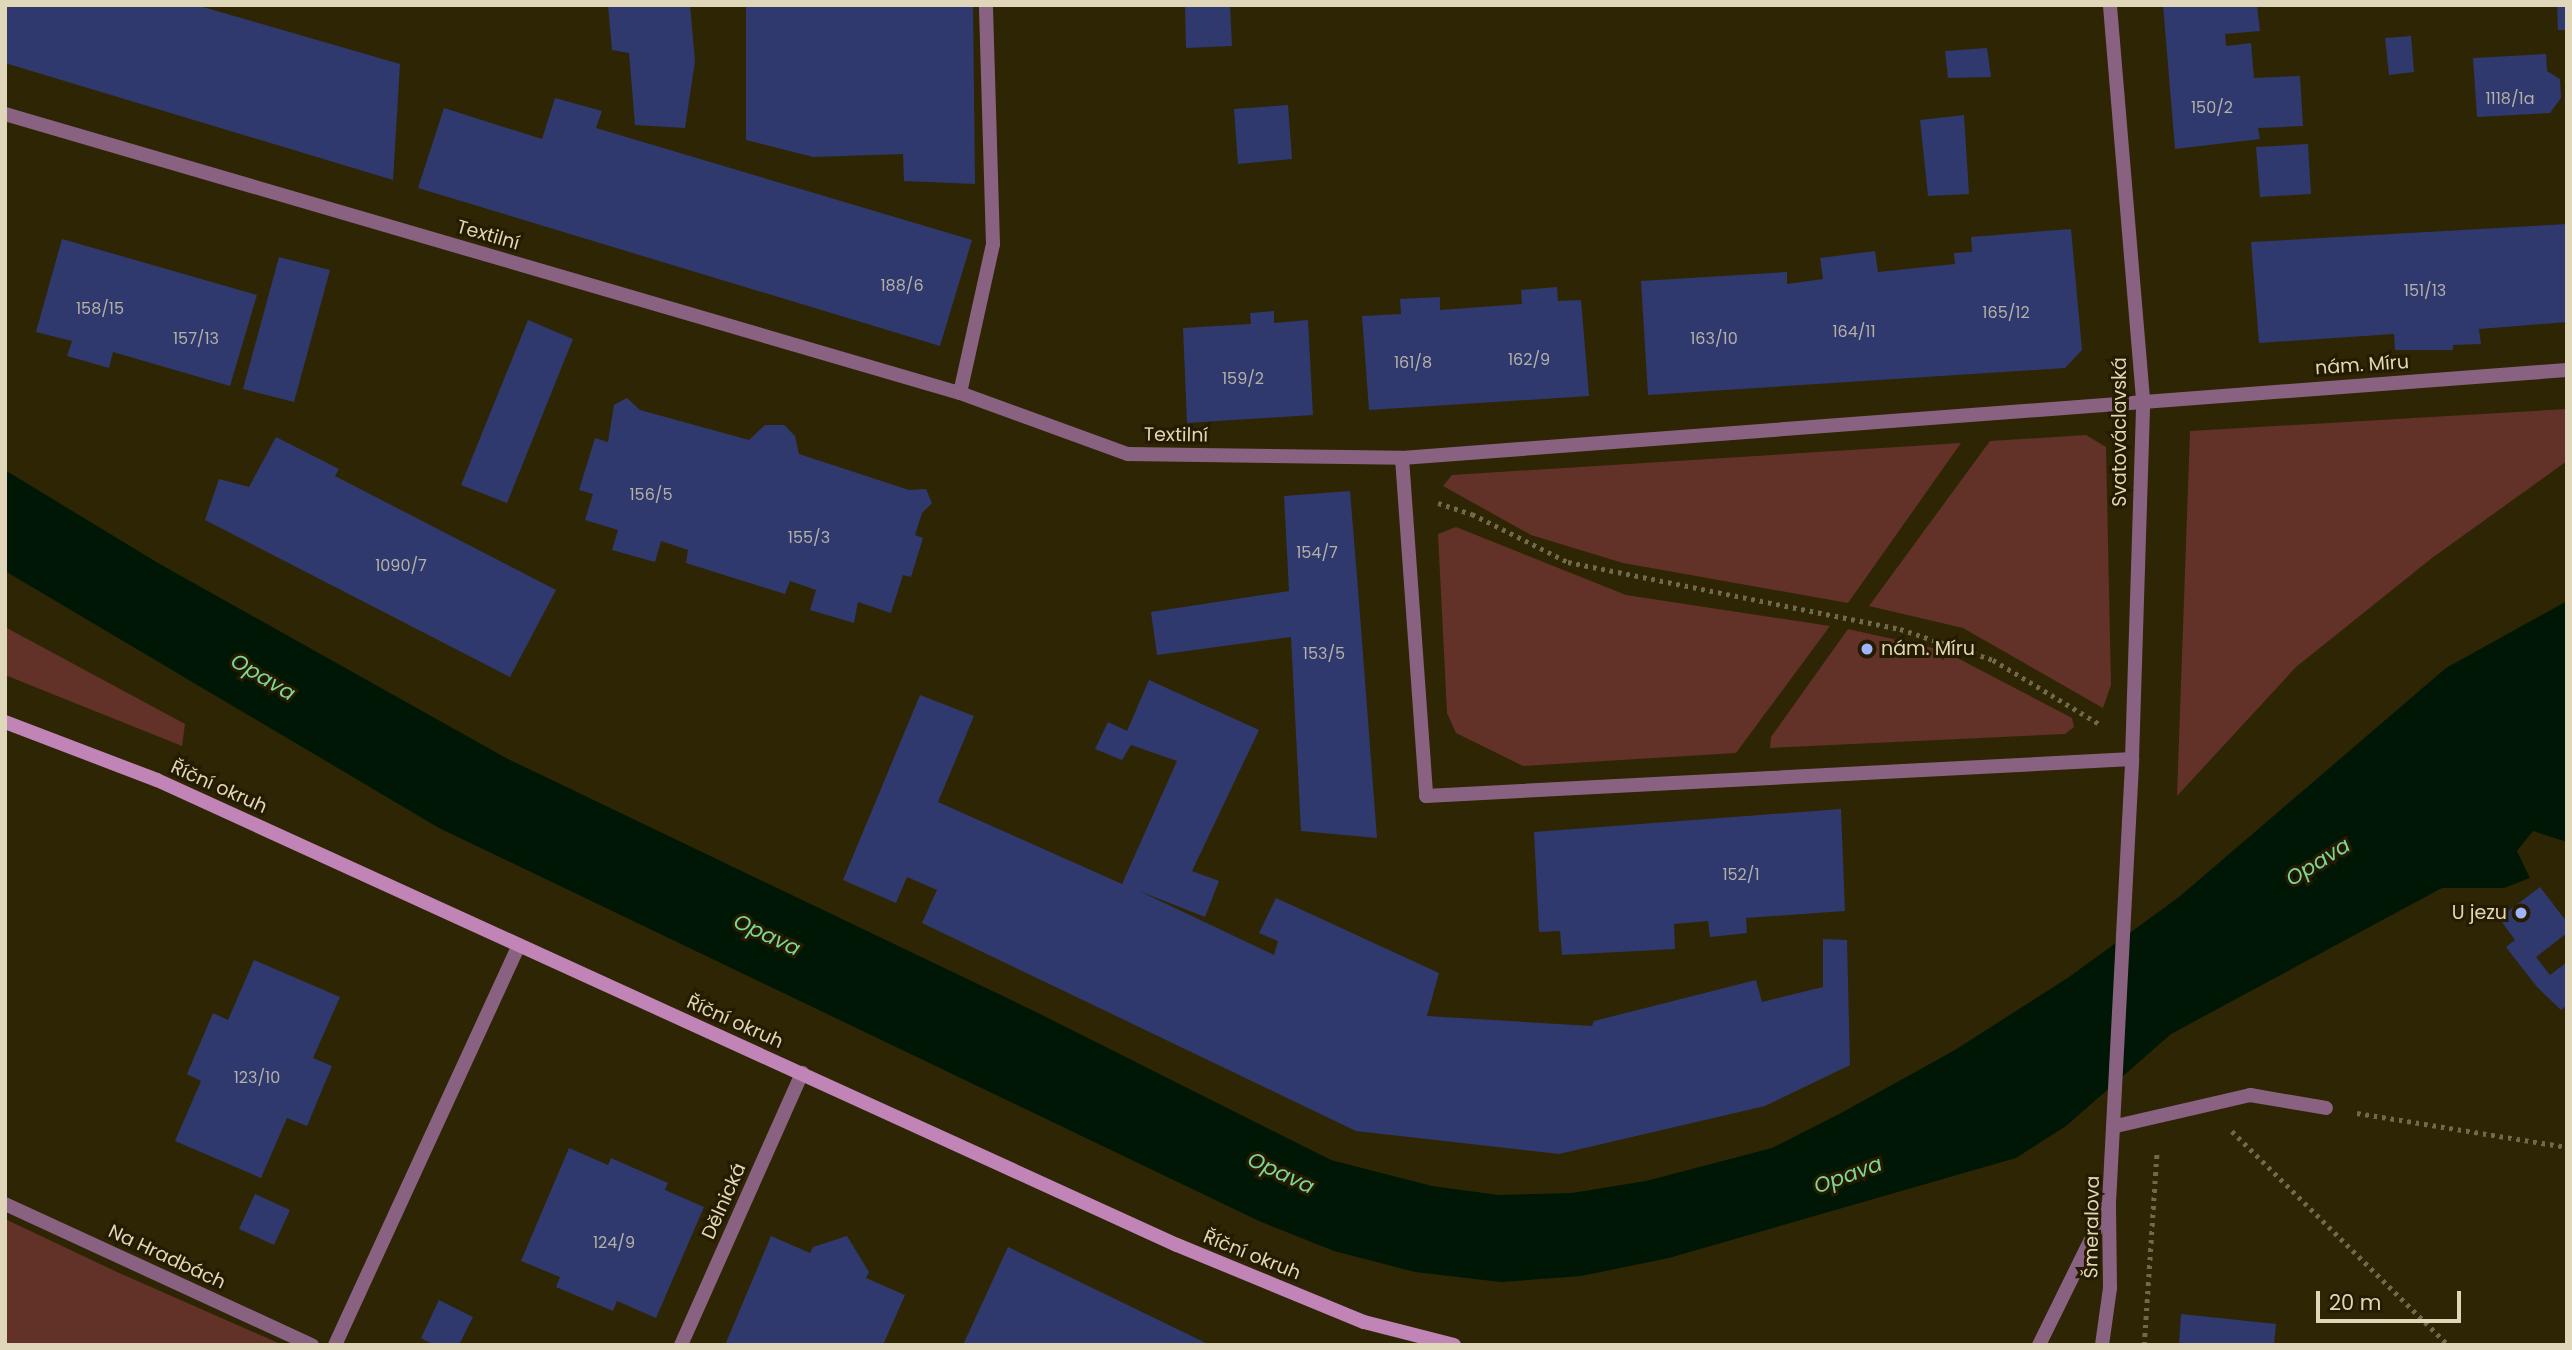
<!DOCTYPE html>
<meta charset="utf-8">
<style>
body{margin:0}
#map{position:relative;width:2572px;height:1350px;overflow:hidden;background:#2e2505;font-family:Poppins,sans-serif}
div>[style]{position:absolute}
.green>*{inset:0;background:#623127}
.water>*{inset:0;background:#001705}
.building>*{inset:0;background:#2f396d}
.path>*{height:4.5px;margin-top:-2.25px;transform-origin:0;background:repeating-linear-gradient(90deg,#72694a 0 3.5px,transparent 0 8.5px)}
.service>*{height:14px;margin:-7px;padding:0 7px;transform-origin:7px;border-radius:7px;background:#896282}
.minor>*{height:14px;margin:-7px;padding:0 7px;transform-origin:7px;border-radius:7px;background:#896282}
.secondary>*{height:14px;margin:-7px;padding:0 7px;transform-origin:7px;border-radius:7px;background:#c184b7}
.dots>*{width:19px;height:19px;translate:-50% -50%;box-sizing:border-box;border:4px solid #241b00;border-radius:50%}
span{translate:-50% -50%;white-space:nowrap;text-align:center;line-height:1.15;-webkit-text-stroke:6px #241b00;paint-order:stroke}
.number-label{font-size:16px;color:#b4b0a7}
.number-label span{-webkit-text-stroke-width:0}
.street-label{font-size:19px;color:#e0d7ba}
.poi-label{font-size:19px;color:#e0d7ba}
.left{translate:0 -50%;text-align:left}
.right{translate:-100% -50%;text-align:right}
.water-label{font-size:21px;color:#7ed598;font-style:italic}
.frame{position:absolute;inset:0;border:7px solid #e0d7ba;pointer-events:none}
.scale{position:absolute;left:2316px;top:1291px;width:145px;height:32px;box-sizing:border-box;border:4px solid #e0d7ba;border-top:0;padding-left:9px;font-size:21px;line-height:24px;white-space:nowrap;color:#e0d7ba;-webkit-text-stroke:5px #241b00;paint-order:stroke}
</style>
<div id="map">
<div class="green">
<i style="clip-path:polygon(2567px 409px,2567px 461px,2432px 558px,2296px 667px,2177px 796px,2190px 431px)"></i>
<i style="clip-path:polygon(2086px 435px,2106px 447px,2111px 685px,2103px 708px,1963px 628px,1869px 606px,1990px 441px)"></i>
<i style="clip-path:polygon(1961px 443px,1848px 603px,1623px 563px,1531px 535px,1443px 486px,1452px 475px)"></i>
<i style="clip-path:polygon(1456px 527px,1626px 595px,1830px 626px,1736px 753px,1523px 766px,1456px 733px,1447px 713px,1438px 534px)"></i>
<i style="clip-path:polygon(5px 627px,185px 724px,182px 746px,5px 675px)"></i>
<i style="clip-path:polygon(1848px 629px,1942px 650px,2072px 718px,2074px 727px,2065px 734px,1770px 748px,1771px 737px)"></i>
<i style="clip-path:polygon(5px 1219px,117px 1272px,283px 1345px,5px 1345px)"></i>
</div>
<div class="water">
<i style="clip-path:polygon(5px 470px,158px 563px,506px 758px,1034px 1011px,1331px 1160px,1432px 1186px,1499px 1195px,1572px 1193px,1646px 1181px,1772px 1148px,1841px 1113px,1955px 1050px,2069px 977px,2179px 897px,2446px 668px,2567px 601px,2567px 842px,2533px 831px,2517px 851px,2530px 878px,2504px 888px,2442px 888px,2171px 1034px,2066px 1126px,2016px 1158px,1669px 1258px,1581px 1276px,1501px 1282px,1415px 1272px,1334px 1251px,1259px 1221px,439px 828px,5px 571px)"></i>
</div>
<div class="building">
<i style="clip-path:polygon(5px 5px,196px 5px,400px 64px,393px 180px,5px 63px)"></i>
<i style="clip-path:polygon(608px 5px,690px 5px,695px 61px,685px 128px,635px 125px,629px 53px,612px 50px)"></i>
<i style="clip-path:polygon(746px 5px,973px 5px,975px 184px,904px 181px,903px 154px,813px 157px,746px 140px)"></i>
<i style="clip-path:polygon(1185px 5px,1230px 5px,1232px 46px,1186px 48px)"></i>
<i style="clip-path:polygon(2163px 5px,2257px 5px,2260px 31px,2225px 34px,2226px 46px,2251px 43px,2254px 78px,2300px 76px,2303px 126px,2258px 128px,2260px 139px,2175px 149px)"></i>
<i style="clip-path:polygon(2557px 5px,2567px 5px,2567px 30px,2558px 30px)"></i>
<i style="clip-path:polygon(2411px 36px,2414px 72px,2389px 75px,2385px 38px)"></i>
<i style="clip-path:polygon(1987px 48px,1991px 77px,1948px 78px,1945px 51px)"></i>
<i style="clip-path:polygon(2546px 54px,2547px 71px,2560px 79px,2561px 98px,2550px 113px,2477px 117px,2473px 58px)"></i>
<i style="clip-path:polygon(555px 98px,602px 111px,596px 128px,972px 240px,940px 346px,418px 188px,444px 108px,542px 139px)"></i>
<i style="clip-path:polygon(1288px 105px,1292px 159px,1238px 164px,1234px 109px)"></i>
<i style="clip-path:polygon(1964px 115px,1969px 194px,1928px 196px,1920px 120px)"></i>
<i style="clip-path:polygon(2308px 144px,2311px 194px,2260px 197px,2256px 147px)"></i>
<i style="clip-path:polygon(2567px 224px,2567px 322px,2479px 329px,2481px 344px,2453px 345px,2453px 350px,2395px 350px,2394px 334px,2259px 343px,2251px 242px)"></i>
<i style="clip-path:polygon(2071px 229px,2082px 350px,2065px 368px,1648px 395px,1641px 281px,1787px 272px,1787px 284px,1823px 279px,1820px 258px,1875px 251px,1878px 272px,1955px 264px,1954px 253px,1972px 252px,1971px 237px)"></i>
<i style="clip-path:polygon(62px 239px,257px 295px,230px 386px,113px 352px,109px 368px,67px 356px,72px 341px,36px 332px)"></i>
<i style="clip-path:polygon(279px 257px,330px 270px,294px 402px,243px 389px)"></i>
<i style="clip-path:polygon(1557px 287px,1558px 301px,1581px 300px,1589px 396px,1369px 410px,1362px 316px,1401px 314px,1400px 299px,1440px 297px,1440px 310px,1522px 304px,1521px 290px)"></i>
<i style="clip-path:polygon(1274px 311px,1274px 323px,1308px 320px,1313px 415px,1187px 423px,1183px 328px,1251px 324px,1250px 313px)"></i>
<i style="clip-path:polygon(528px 320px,573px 339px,507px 503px,461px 485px)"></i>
<i style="clip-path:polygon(627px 398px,640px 410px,749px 440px,765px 425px,784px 425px,795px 436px,799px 454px,909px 490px,926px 489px,932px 503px,922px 513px,915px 535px,923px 538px,911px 577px,903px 575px,891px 613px,858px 602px,854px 623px,810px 610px,816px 590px,790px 581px,785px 594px,686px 563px,688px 550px,661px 541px,655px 562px,612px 550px,618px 530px,585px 520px,593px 494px,579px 490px,595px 438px,608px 442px,614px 405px)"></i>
<i style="clip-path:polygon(276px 437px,339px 469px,335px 476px,556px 590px,510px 677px,205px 520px,219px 479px,249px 487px)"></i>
<i style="clip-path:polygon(1350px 491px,1358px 589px,1377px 838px,1301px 831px,1291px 637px,1157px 655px,1151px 612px,1289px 591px,1284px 496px)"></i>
<i style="clip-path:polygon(1149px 680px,1259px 730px,1192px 871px,1219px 881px,1205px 917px,1139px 891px,1274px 955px,1278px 941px,1259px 933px,1276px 898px,1439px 973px,1427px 1016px,1592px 1026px,1594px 1021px,1756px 980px,1762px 1002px,1823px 987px,1823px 939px,1847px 940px,1850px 1065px,1765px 1106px,1559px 1154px,1356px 1131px,922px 923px,937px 890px,907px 877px,896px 903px,843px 880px,920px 695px,974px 716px,938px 802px,1122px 884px,1177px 761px,1131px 745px,1122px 760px,1095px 749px,1108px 722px,1127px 731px)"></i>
<i style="clip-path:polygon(1841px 809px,1845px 911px,1746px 918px,1747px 933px,1710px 937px,1708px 921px,1674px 924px,1675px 949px,1562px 955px,1560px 931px,1539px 932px,1534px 832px)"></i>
<i style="clip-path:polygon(2540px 887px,2567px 922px,2567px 933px,2536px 957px,2550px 975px,2567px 962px,2567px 1005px,2561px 1010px,2537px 987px,2506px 947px,2515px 940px,2499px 918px)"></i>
<i style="clip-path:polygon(254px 960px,340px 997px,313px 1058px,332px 1066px,307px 1126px,287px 1118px,261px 1178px,175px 1141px,201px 1081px,187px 1074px,213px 1013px,228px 1020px)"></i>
<i style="clip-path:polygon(569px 1148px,608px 1165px,611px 1158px,668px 1183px,665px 1190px,704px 1207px,656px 1318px,617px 1301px,613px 1311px,556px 1287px,560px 1277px,521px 1261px)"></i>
<i style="clip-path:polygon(255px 1194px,290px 1210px,274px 1245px,239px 1229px)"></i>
<i style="clip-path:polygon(771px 1236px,810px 1253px,813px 1247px,847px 1236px,869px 1272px,866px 1278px,905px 1295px,883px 1345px,725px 1345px)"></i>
<i style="clip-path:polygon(1008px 1247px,1210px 1345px,963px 1345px)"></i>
<i style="clip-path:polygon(439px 1300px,473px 1317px,459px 1345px,434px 1345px,421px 1338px)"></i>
<i style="clip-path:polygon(2181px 1314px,2276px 1324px,2274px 1345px,2179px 1345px)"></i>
</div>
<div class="path">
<i style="left:1438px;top:503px;width:36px;rotate:18deg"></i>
<i style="left:1472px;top:514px;width:107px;rotate:26.6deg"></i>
<i style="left:1568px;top:562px;width:339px;rotate:11.4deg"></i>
<i style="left:1900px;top:629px;width:98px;rotate:18.4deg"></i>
<i style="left:1993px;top:660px;width:126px;rotate:31deg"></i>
<i style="left:2357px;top:1113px;width:213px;rotate:9.2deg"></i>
<i style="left:2232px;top:1131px;width:304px;rotate:44.7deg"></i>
<i style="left:2144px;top:1345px;width:195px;rotate:-86.2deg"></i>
</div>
<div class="service">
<i style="left:2116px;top:1126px;width:138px;rotate:-13deg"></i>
<i style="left:2250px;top:1095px;width:77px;rotate:9.7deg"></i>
</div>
<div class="minor">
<i style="left:5px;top:114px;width:995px;rotate:16.29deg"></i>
<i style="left:960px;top:393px;width:179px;rotate:20deg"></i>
<i style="left:1128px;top:454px;width:274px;rotate:0.8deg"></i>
<i style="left:1402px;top:458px;width:1168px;rotate:-4.32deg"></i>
<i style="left:960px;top:393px;width:153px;rotate:-77.5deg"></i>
<i style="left:993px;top:244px;width:239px;rotate:-91.7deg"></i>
<i style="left:1402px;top:458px;width:339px;rotate:85.9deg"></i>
<i style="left:1426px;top:796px;width:707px;rotate:-3deg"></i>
<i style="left:5px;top:1204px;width:338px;rotate:24.7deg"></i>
<i style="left:335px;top:1345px;width:440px;rotate:-65.3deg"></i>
<i style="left:681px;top:1345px;width:298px;rotate:-66deg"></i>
<i style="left:2039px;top:1345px;width:154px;rotate:-63.8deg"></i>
<i style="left:2102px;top:1345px;width:58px;rotate:-82deg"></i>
<i style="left:2110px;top:1288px;width:85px;rotate:-90.7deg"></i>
<i style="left:2109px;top:1203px;width:445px;rotate:-87deg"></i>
<i style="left:2132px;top:759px;width:360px;rotate:-88.2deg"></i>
<i style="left:2143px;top:399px;width:395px;rotate:-94.8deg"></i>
</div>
<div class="secondary">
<i style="left:5px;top:722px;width:163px;rotate:20.9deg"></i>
<i style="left:157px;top:780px;width:1121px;rotate:24.51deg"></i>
<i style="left:1177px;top:1245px;width:202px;rotate:22.4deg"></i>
<i style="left:1364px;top:1322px;width:93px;rotate:14.3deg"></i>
</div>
<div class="dots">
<i style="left:1867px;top:649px;background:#a0b3fd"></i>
<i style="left:2521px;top:913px;background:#a0b3fd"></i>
</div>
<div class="number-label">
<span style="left:2510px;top:99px">1118/1a</span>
<span style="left:2212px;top:108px">150/2</span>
<span style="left:902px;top:286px">188/6</span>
<span style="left:2425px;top:291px">151/13</span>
<span style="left:100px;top:309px">158/15</span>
<span style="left:2006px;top:313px">165/12</span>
<span style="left:1854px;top:332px">164/11</span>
<span style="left:196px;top:339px">157/13</span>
<span style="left:1714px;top:339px">163/10</span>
<span style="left:1529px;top:360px">162/9</span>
<span style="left:1413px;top:363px">161/8</span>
<span style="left:1243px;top:379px">159/2</span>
<span style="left:651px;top:495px">156/5</span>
<span style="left:809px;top:538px">155/3</span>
<span style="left:1317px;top:553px">154/7</span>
<span style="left:401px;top:566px">1090/7</span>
<span style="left:1324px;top:654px">153/5</span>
<span style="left:1741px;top:875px">152/1</span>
<span style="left:257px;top:1078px">123/10</span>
<span style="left:614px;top:1243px">124/9</span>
</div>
<div class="street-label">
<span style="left:488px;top:235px;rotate:16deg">Textilní</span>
<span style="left:2362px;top:365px;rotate:-4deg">nám. Míru</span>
<span style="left:2120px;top:432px;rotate:-90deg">Svatováclavská</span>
<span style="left:1176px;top:435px;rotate:1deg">Textilní</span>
<span style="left:219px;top:787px;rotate:24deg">Říční okruh</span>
<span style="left:735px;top:1022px;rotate:24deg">Říční okruh</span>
<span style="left:724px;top:1201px;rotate:-66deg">Dělnická</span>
<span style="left:2092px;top:1227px;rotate:-89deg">Šmeralova</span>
<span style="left:1252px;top:1255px;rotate:22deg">Říční okruh</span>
<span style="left:167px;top:1257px;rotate:25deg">Na Hradbách</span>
</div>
<div class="poi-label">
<span class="left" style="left:1881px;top:649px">nám. Míru</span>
<span class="right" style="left:2507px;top:913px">U jezu</span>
</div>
<div class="water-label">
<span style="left:263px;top:677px;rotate:31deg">Opava</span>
<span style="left:2318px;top:862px;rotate:-32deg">Opava</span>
<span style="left:767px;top:935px;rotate:25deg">Opava</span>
<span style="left:1281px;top:1173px;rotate:25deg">Opava</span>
<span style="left:1848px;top:1175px;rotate:-20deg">Opava</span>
</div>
<div class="frame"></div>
<div class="scale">20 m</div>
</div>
